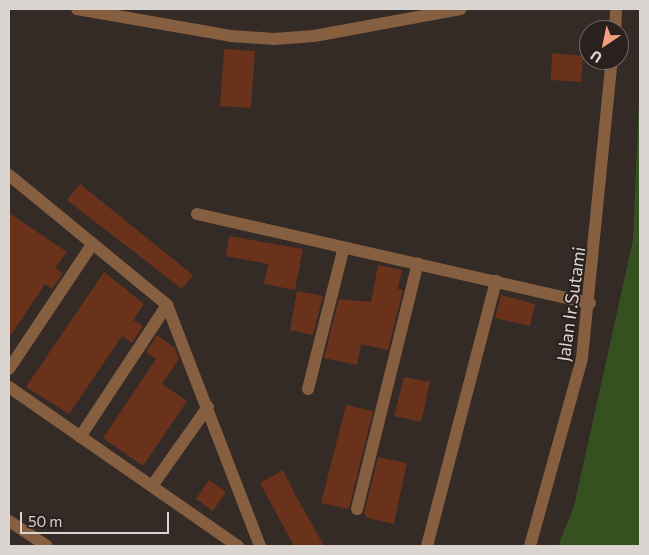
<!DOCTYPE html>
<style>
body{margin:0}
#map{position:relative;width:649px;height:555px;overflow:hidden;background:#342a26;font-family:Commissioner,sans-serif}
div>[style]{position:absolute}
.green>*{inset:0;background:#34511f}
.building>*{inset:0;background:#6b321b}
.minor>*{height:12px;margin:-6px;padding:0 6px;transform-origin:6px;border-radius:6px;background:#865f41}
span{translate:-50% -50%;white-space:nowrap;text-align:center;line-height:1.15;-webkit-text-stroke:4px #2a201d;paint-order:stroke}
.street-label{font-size:18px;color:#dbd5d2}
.frame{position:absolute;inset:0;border:10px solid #dbd5d2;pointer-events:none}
.north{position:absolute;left:579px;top:20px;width:50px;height:50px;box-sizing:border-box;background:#2a201d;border:1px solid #716865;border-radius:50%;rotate:214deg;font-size:14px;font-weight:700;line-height:20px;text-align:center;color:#dbd5d2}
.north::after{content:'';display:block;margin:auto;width:18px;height:22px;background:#f2a07f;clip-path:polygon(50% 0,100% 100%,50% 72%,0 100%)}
.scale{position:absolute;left:20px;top:512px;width:149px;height:22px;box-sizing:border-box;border:2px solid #dbd5d2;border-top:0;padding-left:6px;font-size:15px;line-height:18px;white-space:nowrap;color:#dbd5d2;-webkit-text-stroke:4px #2a201d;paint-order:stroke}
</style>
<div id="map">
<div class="green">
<i style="clip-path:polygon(639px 99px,640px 546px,558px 546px,574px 506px,633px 240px)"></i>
</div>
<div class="building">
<i style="clip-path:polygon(224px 49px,255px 51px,251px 108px,220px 106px)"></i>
<i style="clip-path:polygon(552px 53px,583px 56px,581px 82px,551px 80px)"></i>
<i style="clip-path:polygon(80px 184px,193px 275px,182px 289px,67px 200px)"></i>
<i style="clip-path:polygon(9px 213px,67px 252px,55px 268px,63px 273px,52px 289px,45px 284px,9px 338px)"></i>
<i style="clip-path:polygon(229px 236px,303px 249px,295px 290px,264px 284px,268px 264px,226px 256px)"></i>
<i style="clip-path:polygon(378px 265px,402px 270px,398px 289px,403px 290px,388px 350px,361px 344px,357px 365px,324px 358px,339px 299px,371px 302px)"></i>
<i style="clip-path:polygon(104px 272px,144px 304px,133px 320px,143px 326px,132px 343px,122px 336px,69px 414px,26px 387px)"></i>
<i style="clip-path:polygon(297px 291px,323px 296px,313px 335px,290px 330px)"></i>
<i style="clip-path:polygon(501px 295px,535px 304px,530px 326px,495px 318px)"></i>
<i style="clip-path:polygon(157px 335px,175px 348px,179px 359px,162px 384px,187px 401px,143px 466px,103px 438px,156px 359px,146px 352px)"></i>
<i style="clip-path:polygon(404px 377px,430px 382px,421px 422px,394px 416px)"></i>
<i style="clip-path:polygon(346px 405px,373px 411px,349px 509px,321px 503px)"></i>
<i style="clip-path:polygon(378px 457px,407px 463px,394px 524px,367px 518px,364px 513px)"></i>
<i style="clip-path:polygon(283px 470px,297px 498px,324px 546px,294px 546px,260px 483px)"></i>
<i style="clip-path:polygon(209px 480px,226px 492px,213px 511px,196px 499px)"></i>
</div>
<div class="minor">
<i style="left:77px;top:9px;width:156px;rotate:9.9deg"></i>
<i style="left:231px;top:36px;width:43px;rotate:4deg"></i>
<i style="left:274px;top:39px;width:40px;rotate:-4.3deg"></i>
<i style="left:314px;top:36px;width:149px;rotate:-10.4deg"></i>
<i style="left:615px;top:30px;width:21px;rotate:-87deg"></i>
<i style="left:9px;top:175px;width:205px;rotate:39.4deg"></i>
<i style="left:167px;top:305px;width:258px;rotate:68.9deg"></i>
<i style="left:197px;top:214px;width:403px;rotate:12.8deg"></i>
<i style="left:9px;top:369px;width:151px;rotate:-56.3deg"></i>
<i style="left:9px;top:387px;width:279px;rotate:34.8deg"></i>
<i style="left:308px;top:389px;width:146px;rotate:-75.8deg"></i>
<i style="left:80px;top:437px;width:158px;rotate:-56.6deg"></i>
<i style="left:152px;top:486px;width:97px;rotate:-54.7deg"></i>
<i style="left:357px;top:509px;width:253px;rotate:-76.1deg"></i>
<i style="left:9px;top:521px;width:45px;rotate:33.3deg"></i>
<i style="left:427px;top:546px;width:274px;rotate:-75.4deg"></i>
<i style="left:530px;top:546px;width:195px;rotate:-74.5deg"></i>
<i style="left:582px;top:358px;width:300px;rotate:-84.3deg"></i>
</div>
<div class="street-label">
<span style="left:571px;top:304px;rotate:-82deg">Jalan Ir.Sutami</span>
</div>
<div class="frame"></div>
<div class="north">U</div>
<div class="scale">50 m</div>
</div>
